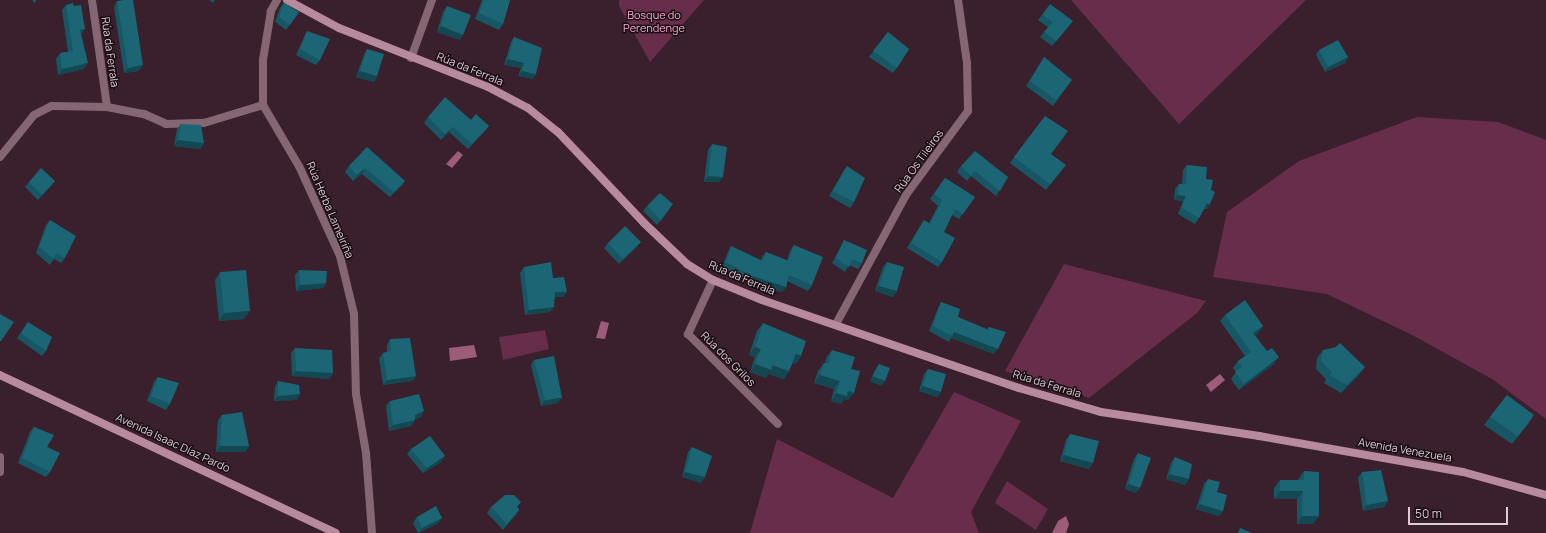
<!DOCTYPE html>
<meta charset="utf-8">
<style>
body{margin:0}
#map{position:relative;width:1546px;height:533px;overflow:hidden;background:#3a202c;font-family:Manrope,sans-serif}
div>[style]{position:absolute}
.green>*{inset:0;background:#672d4a}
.water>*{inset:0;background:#9c5c7a}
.street>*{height:8px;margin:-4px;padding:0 4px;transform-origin:4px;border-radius:4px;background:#856774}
.secondary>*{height:8px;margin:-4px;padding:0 4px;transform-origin:4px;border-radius:4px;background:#b88a9e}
.wall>*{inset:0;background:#175765}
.shaded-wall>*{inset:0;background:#134752}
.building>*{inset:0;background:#1b6575}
span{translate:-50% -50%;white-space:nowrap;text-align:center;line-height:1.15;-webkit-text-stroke:3px #1a0e14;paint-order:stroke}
.park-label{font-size:11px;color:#fcb0d3}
.street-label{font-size:11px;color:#deccd4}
.scale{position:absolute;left:1408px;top:507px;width:100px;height:18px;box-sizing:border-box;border:2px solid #deccd4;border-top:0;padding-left:5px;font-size:12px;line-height:14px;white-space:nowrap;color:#deccd4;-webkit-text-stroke:3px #1a0e14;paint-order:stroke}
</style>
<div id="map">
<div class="green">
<i style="clip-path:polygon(619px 0,704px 0,650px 62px,619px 6px)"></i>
<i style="clip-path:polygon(1071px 0,1306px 0,1179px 124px)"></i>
<i style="clip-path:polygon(1417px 117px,1498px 122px,1546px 140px,1546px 419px,1492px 379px,1414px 336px,1327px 294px,1213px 277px,1227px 212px,1299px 161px)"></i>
<i style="clip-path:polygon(1064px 264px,1206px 301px,1197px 313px,1089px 398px,1005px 371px)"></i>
<i style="clip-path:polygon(545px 330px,549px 349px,503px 360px,499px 337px)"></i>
<i style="clip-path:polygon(954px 392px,1021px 421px,971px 512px,979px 533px,750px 533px,777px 439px,893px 498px)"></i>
<i style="clip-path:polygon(1007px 481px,1048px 509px,1036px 530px,995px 503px)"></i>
</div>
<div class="water">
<i style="clip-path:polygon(458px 151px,463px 155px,452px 168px,446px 164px)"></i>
<i style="clip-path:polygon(601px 321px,609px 323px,605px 339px,596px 338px)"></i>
<i style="clip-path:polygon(474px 345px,477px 357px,450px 361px,449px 348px)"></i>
<i style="clip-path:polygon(1220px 374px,1225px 380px,1211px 392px,1206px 385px)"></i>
<i style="clip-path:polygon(1066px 516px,1069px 524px,1066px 533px,1052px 533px,1058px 521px)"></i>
</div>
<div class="street">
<i style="left:92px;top:0;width:108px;rotate:82deg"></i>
<i style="left:277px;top:0;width:13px;rotate:119deg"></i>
<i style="left:271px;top:11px;width:50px;rotate:99.3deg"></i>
<i style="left:263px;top:60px;width:45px;rotate:90deg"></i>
<i style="left:263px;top:105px;width:71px;rotate:59.5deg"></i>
<i style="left:299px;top:166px;width:99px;rotate:65.5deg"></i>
<i style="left:340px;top:256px;width:60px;rotate:76.4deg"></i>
<i style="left:354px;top:314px;width:80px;rotate:88.6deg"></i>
<i style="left:356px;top:394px;width:60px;rotate:80.4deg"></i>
<i style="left:366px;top:453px;width:80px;rotate:85.7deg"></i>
<i style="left:411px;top:58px;width:62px;rotate:-70.1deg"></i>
<i style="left:0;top:157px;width:54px;rotate:-51deg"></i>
<i style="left:34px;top:115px;width:20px;rotate:-27deg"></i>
<i style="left:52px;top:106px;width:55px;rotate:1deg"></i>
<i style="left:107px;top:107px;width:38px;rotate:11deg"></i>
<i style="left:144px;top:114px;width:24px;rotate:24deg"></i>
<i style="left:166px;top:124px;width:38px;rotate:-2deg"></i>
<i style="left:204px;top:123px;width:62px;rotate:-17deg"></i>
<i style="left:713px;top:280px;width:60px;rotate:114.8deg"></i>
<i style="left:688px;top:334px;width:127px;rotate:45deg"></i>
<i style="left:836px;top:324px;width:147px;rotate:-61.5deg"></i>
<i style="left:906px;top:195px;width:104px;rotate:-53.6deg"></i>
<i style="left:968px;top:111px;width:48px;rotate:-91.2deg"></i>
<i style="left:967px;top:63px;width:64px;rotate:-98.1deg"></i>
<i style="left:0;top:457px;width:15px;rotate:90deg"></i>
</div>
<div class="secondary">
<i style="left:287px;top:0;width:59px;rotate:28.3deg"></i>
<i style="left:339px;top:28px;width:160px;rotate:21.6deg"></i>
<i style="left:488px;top:87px;width:45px;rotate:27.7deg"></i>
<i style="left:528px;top:108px;width:38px;rotate:39deg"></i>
<i style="left:558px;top:132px;width:125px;rotate:46.6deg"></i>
<i style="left:644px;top:223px;width:59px;rotate:43.6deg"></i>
<i style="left:687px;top:264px;width:31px;rotate:32deg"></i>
<i style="left:713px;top:280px;width:53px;rotate:22.2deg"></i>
<i style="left:762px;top:300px;width:272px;rotate:18.9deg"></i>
<i style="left:1019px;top:388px;width:85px;rotate:16.3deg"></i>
<i style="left:1101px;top:412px;width:160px;rotate:8.6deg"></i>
<i style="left:1259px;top:436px;width:207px;rotate:10deg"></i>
<i style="left:1463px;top:472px;width:86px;rotate:15.5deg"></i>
<i style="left:0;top:375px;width:371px;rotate:25.2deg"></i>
</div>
<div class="wall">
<i style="clip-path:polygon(32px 0,37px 0,34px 3px)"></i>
<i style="clip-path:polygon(209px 0,215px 0,213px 3px)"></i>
<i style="clip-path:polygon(482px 0,510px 0,503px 24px,499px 30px,475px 19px)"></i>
<i style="clip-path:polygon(117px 1px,139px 71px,124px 73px,114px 7px)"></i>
<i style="clip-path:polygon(284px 3px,299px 12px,286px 30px,275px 22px,280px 8px)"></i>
<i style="clip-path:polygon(66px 5px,74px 6px,81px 35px,84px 69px,58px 75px,56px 59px,60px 53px,68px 52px,62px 10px)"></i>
<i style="clip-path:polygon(447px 6px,460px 40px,437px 32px,443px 12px)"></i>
<i style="clip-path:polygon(1042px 15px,1069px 26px,1052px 46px,1040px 37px,1048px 27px,1038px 20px)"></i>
<i style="clip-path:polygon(307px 31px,320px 60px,316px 65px,296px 55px,304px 37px)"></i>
<i style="clip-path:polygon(888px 32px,909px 49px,893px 73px,869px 57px)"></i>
<i style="clip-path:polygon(514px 37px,536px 74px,533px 79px,518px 76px,521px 68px,504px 65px,511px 42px)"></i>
<i style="clip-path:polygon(367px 49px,377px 76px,374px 82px,356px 77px,364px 55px)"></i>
<i style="clip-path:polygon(1319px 50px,1348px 57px,1345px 63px,1325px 72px,1316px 55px)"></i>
<i style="clip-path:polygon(1044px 57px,1072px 80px,1053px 106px,1026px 86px)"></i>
<i style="clip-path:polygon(1045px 116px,1051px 154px,1062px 170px,1046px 190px,1010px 163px)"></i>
<i style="clip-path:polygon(428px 117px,471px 120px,489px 126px,485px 131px,468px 149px,449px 132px,441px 140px,424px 123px)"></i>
<i style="clip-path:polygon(181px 124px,204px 143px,200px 149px,174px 146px,177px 129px)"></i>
<i style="clip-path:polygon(712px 144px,723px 177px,719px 182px,704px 182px,708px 150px)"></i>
<i style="clip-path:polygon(367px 147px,405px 181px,401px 186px,390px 197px,362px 174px,353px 181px,345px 172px,349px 166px)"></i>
<i style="clip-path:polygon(1187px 165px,1206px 179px,1211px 190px,1210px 204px,1207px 209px,1204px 209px,1199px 218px,1195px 224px,1178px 214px,1183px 201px,1174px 200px,1175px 189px,1179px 184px,1182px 184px,1183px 170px)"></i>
<i style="clip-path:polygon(847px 166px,854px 202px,850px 208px,829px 196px,843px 172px)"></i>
<i style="clip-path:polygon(961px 166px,1008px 177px,996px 196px,971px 176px,967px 181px,957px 172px)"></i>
<i style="clip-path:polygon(945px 178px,975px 197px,959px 219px,952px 215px,944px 232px,942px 262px,938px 267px,907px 248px,920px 226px,924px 220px,929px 223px,938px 206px,930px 199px)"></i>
<i style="clip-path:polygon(55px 181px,51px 186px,38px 200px,25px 187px,29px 182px)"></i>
<i style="clip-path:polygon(647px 206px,669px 210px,657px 225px,643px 211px)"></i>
<i style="clip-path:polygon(50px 220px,65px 258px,61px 263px,54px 259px,50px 265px,36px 253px,46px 225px)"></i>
<i style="clip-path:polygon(844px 240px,862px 263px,858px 269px,849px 265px,845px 272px,832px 263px,841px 246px)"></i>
<i style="clip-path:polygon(608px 243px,637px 247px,619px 264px,604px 248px)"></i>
<i style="clip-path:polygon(794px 245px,812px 285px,808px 291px,787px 281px,786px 287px,782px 292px,749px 282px,722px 267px,728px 252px,731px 246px,761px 260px,762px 257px,766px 252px,787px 260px,790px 251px)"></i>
<i style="clip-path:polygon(887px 262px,893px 297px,875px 291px,883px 267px)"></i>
<i style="clip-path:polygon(524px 267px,553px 278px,564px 297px,555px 297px,550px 312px,525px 315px,520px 273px)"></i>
<i style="clip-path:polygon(299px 270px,326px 283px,323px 288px,296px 291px,295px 275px)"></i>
<i style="clip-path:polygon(220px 272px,244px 319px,219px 321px,215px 280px)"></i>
<i style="clip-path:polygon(941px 302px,958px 317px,987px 329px,989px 327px,994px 354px,951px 338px,949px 342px,929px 331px,938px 308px)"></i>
<i style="clip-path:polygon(1225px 315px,1263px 326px,1258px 333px,1255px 335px,1274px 364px,1239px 390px,1231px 379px,1236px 372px,1233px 368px,1238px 361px,1245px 356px,1220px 321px)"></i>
<i style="clip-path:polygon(28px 322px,46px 351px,42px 356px,17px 338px)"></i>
<i style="clip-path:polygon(763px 323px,796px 364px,793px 362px,789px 371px,784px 379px,768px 374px,766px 378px,750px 372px,755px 357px,749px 355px,757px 331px)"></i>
<i style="clip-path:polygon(390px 339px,416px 376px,412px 381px,383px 385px,379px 358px,383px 353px,387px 352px,387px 345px)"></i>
<i style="clip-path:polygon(295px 348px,333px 373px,329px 379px,292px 376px,291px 353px)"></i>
<i style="clip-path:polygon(832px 350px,851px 369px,848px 400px,844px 399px,841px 404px,831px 401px,834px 389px,814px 383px,818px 371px,824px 363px,825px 363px,826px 358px)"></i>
<i style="clip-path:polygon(1323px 350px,1365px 367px,1359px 375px,1341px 393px,1324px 383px,1326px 379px,1316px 369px,1317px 358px)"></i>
<i style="clip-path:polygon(534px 360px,558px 403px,541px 406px,531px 365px)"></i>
<i style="clip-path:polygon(879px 364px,881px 386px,870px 381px,875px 370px)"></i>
<i style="clip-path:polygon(928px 369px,941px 392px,937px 397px,919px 391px,924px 374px)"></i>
<i style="clip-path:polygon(158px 377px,170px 404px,166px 410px,147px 401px,154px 382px)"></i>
<i style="clip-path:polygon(278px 381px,300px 394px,296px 400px,274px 401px,275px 387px)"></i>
<i style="clip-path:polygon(1507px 395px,1529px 423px,1512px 444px,1484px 425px)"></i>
<i style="clip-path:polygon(390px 401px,421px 417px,415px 419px,415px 420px,411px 426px,389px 431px,386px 406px)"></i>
<i style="clip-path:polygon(222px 415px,249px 446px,245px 452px,216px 452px,218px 420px)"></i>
<i style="clip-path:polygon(34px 427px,47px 447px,50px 472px,46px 477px,18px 463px,30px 432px)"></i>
<i style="clip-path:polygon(1070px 434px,1089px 469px,1060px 461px,1066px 440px)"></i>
<i style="clip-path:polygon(692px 447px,701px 483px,682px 477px,688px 452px)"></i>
<i style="clip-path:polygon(411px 449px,441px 462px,423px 473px,407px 454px)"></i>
<i style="clip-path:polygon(1138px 453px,1136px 493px,1125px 489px,1134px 459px)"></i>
<i style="clip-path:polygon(1175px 457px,1185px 485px,1166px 479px,1171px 463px)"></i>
<i style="clip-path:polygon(1304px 471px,1313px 524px,1297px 524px,1297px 499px,1274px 499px,1274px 488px,1280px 480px,1298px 480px)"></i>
<i style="clip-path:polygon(1362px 472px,1388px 501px,1384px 507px,1363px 511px,1358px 478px)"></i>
<i style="clip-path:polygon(1208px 479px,1217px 492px,1223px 511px,1219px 516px,1196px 509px,1204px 484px)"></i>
<i style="clip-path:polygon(521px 502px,517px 507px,519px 510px,503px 530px,487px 513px,491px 507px)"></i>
<i style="clip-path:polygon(417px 517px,442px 518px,438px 523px,418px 533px,413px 523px)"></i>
</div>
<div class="shaded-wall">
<i style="clip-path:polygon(441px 26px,463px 35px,460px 40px,437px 32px)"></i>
<i style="clip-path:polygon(85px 29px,81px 35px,80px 30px)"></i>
<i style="clip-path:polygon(1348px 57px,1345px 63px,1325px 72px,1328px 67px)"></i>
<i style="clip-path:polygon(508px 59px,524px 63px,521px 68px,504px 65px)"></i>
<i style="clip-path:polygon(88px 63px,84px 69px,58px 75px,62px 69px)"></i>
<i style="clip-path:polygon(143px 65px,139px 71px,124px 73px,128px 68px)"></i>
<i style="clip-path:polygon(360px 71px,377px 76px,374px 82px,356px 77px)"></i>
<i style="clip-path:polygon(522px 71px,536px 74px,533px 79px,518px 76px)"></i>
<i style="clip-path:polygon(489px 126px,485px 131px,468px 149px,472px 144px)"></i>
<i style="clip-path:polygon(453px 127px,449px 132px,441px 140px,445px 134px)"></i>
<i style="clip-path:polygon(178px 140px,204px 143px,200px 149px,174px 146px)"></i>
<i style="clip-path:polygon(1066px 165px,1046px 190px,1050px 184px)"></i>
<i style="clip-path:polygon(365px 168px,362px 174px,353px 181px,357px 175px)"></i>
<i style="clip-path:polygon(708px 176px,723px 177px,719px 182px,704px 182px)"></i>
<i style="clip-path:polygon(55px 181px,51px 186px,38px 200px,42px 195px)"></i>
<i style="clip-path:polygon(405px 181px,401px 186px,390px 197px,394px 192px)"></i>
<i style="clip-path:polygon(1178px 195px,1186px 196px,1183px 201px,1174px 200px)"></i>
<i style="clip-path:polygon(1207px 203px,1210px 204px,1207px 209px,1203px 208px)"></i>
<i style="clip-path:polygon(641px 242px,637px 247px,619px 264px,623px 259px)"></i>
<i style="clip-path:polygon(753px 276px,786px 287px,782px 292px,749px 282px)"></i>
<i style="clip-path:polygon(326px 283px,323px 288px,296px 291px,300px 285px)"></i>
<i style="clip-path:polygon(879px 286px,897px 291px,893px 297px,875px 291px)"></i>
<i style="clip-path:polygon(555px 292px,567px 292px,564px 297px,551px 297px)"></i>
<i style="clip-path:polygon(554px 307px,550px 312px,525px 315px,529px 310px)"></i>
<i style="clip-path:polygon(250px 311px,244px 319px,219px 321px,224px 313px)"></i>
<i style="clip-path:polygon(1263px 326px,1258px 333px,1249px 339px,1253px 333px)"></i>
<i style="clip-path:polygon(954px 332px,998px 349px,994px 354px,951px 338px)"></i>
<i style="clip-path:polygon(755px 347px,761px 349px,755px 357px,749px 355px)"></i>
<i style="clip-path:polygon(796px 354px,801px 356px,796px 364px,790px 362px)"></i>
<i style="clip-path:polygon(1279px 357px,1274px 364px,1239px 390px,1244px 384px)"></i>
<i style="clip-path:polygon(755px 364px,772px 365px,789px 371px,784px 379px,768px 374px,766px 378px,750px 372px)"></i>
<i style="clip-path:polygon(1365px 367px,1359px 375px,1341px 393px,1347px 385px)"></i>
<i style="clip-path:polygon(296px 371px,333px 373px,329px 379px,292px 376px)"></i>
<i style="clip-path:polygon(820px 375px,840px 381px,834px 389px,814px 383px)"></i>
<i style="clip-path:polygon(416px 376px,412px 381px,383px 385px,387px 380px)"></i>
<i style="clip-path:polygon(873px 376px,885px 381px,881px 386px,870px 381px)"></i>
<i style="clip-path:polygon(923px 386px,941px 392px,937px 397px,919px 391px)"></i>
<i style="clip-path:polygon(848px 391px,854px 393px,848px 400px,844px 399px,841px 404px,831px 401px,836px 393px)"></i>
<i style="clip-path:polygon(300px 394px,296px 400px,274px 401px,278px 396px)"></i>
<i style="clip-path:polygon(562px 398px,558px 403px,541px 406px,545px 400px)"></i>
<i style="clip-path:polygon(424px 411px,421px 417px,411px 420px,415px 415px)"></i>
<i style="clip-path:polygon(1534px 415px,1529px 423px,1512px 444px,1518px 436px)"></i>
<i style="clip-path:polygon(415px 420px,411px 426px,389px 431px,393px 425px)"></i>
<i style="clip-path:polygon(220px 446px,249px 446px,245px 452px,216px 452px)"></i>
<i style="clip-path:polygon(1064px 455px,1093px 463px,1089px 469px,1060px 461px)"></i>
<i style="clip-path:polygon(445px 456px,441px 462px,423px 473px,427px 468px)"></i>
<i style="clip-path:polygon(685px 472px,705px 477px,701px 483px,682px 477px)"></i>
<i style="clip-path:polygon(1170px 474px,1189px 479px,1185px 485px,1166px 479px)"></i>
<i style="clip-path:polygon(1129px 484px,1140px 488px,1136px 493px,1125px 489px)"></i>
<i style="clip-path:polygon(1280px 491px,1303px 491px,1297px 499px,1274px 499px)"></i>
<i style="clip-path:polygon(1388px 501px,1384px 507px,1363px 511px,1367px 505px)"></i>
<i style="clip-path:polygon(1200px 504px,1223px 511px,1219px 516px,1196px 509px)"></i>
<i style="clip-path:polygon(519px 510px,516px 515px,503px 530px,507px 524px)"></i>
<i style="clip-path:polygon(1302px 516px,1319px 516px,1313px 524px,1297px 524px)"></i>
<i style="clip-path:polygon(442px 518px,438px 523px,419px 533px,422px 528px)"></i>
</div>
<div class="building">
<i style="clip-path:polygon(124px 0,133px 0,143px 65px,128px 68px,117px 1px)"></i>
<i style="clip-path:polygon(484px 0,510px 0,503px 24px,479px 13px)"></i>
<i style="clip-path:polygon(73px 3px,74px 6px,81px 5px,85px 29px,80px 30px,88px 63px,62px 69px,60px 53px,73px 51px,66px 5px)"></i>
<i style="clip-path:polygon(284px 3px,299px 12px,290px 25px,279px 17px)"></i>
<i style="clip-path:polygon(1050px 4px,1073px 21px,1056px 41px,1044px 32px,1053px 22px,1042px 15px)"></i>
<i style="clip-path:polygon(447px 6px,471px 15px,463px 35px,441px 26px)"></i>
<i style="clip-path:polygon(307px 31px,330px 39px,320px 60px,300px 49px)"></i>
<i style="clip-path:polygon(888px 32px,909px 49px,897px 68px,873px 51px)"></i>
<i style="clip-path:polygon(514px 37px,542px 48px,536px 74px,522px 71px,524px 63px,508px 59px)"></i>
<i style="clip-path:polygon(1338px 40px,1348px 57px,1328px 67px,1319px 50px)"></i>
<i style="clip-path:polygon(367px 49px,384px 54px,377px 76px,360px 71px)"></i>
<i style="clip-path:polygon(1044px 57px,1072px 80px,1056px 100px,1030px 81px)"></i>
<i style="clip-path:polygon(445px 97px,471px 120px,476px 114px,489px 126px,472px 144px,453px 127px,445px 134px,428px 117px)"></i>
<i style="clip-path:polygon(1045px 116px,1068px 131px,1051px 154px,1066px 165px,1050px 184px,1014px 157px)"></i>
<i style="clip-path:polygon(181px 124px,201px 125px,204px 143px,178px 140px)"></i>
<i style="clip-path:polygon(712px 144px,727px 147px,723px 177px,708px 176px)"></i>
<i style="clip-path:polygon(367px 147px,405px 181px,394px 192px,365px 168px,357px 175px,349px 166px)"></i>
<i style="clip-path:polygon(975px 151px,1008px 177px,1000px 191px,975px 171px,971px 176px,961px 166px)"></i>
<i style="clip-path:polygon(1187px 165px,1207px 167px,1206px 179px,1213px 180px,1211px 190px,1215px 192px,1210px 204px,1207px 203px,1199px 218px,1182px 208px,1186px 196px,1178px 195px,1179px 184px,1186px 184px)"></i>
<i style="clip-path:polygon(847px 166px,865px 178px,854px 202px,833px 191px)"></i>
<i style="clip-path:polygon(41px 168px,55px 181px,42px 195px,29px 182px)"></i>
<i style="clip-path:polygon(945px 178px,975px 197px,963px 214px,955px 209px,944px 232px,955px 238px,942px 262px,911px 243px,924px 220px,930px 224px,942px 200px,934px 194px)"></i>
<i style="clip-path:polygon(660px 193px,673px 204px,661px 220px,647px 206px)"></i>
<i style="clip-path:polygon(50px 220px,76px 236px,65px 258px,56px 253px,54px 259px,39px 247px)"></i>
<i style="clip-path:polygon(625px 226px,641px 242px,623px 259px,608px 243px)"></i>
<i style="clip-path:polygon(844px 240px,867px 250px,862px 263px,852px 259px,849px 267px,836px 258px)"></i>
<i style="clip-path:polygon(794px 245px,823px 257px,812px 285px,789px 275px,786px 287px,753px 276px,726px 262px,731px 246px,762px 261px,766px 252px,788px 261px)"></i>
<i style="clip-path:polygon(551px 262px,553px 278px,564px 277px,567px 292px,555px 292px,554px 307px,529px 310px,524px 267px)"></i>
<i style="clip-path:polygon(887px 262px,904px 267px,897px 291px,879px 286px)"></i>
<i style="clip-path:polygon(246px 270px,250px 311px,224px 313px,220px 272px)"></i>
<i style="clip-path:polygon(299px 270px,327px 271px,326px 283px,300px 285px)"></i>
<i style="clip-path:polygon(1245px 300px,1263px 326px,1253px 333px,1267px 351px,1272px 348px,1279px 357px,1244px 384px,1235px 372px,1242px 367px,1238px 361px,1251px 352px,1225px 315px)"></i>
<i style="clip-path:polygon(941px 302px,960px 309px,958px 317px,988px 330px,989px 327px,1006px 332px,998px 349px,954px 332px,952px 336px,933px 326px)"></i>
<i style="clip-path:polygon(0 314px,14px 322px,1px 341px,0 341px)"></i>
<i style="clip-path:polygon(28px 322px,52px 337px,46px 351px,21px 333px)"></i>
<i style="clip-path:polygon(763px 323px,806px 341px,801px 356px,796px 354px,789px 371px,772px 365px,772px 370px,755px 364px,761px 349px,755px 347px)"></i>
<i style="clip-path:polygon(410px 338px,416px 376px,387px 380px,383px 353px,391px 351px,390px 339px)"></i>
<i style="clip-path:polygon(1340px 343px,1365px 367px,1347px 385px,1329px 375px,1332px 372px,1321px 361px,1323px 350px,1336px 347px)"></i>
<i style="clip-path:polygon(295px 348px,332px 350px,333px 373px,296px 371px)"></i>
<i style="clip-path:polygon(832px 350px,855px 357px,851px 369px,860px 371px,854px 393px,848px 391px,847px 396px,836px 393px,840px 381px,820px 375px,824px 363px,828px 364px)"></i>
<i style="clip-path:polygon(554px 356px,562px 398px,545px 400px,534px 360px)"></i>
<i style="clip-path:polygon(879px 364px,890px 368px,885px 381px,873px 376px)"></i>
<i style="clip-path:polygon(928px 369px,946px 374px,941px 392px,923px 386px)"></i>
<i style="clip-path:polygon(158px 377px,179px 383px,170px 404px,151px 396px)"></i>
<i style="clip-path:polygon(278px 381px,299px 385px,300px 394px,278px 396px)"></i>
<i style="clip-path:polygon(419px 394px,424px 411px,415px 415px,415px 420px,393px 425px,390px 401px)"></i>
<i style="clip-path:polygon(1507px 395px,1534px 415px,1518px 436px,1490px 417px)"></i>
<i style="clip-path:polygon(242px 412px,249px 446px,220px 446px,222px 415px)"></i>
<i style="clip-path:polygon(34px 427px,54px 435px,47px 447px,60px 453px,50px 472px,22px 458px)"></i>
<i style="clip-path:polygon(1070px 434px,1099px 441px,1093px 463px,1064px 455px)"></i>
<i style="clip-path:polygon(430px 436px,445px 456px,427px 468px,411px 449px)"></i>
<i style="clip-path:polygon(692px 447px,712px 456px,705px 477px,685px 472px)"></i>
<i style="clip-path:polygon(1138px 453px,1151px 458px,1140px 488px,1129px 484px)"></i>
<i style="clip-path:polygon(1175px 457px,1192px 464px,1189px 479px,1170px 474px)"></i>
<i style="clip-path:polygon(1381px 470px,1388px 501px,1367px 505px,1362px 472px)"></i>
<i style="clip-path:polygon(1304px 471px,1319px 472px,1319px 516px,1302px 516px,1303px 491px,1280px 491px,1280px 480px,1304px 480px)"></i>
<i style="clip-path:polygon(1208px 479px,1220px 482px,1217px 492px,1227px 495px,1223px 511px,1200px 504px)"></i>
<i style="clip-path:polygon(505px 495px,514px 495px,521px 502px,517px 506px,519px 510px,507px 524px,491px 507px)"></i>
<i style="clip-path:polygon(436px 506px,442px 518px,422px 528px,417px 517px)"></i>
<i style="clip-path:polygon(1240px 528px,1252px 533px,1238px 533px)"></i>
</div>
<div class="park-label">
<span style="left:654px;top:22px">Bosque do<br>Perendenge</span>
</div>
<div class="street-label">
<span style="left:110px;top:52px;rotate:82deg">Rúa da Ferrala</span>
<span style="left:470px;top:69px;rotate:22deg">Rúa da Ferrala</span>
<span style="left:919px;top:161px;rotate:-54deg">Rúa Os Tileiros</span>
<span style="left:330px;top:210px;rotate:67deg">Rúa Herba Lameiriña</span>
<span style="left:742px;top:278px;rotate:23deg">Rúa da Ferrala</span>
<span style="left:728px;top:359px;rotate:45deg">Rúa dos Grilos</span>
<span style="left:1047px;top:384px;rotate:17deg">Rúa da Ferrala</span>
<span style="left:173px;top:443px;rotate:25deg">Avenida Isaac Díaz Pardo</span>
<span style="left:1405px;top:450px;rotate:10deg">Avenida Venezuela</span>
</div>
<div class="scale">50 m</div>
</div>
